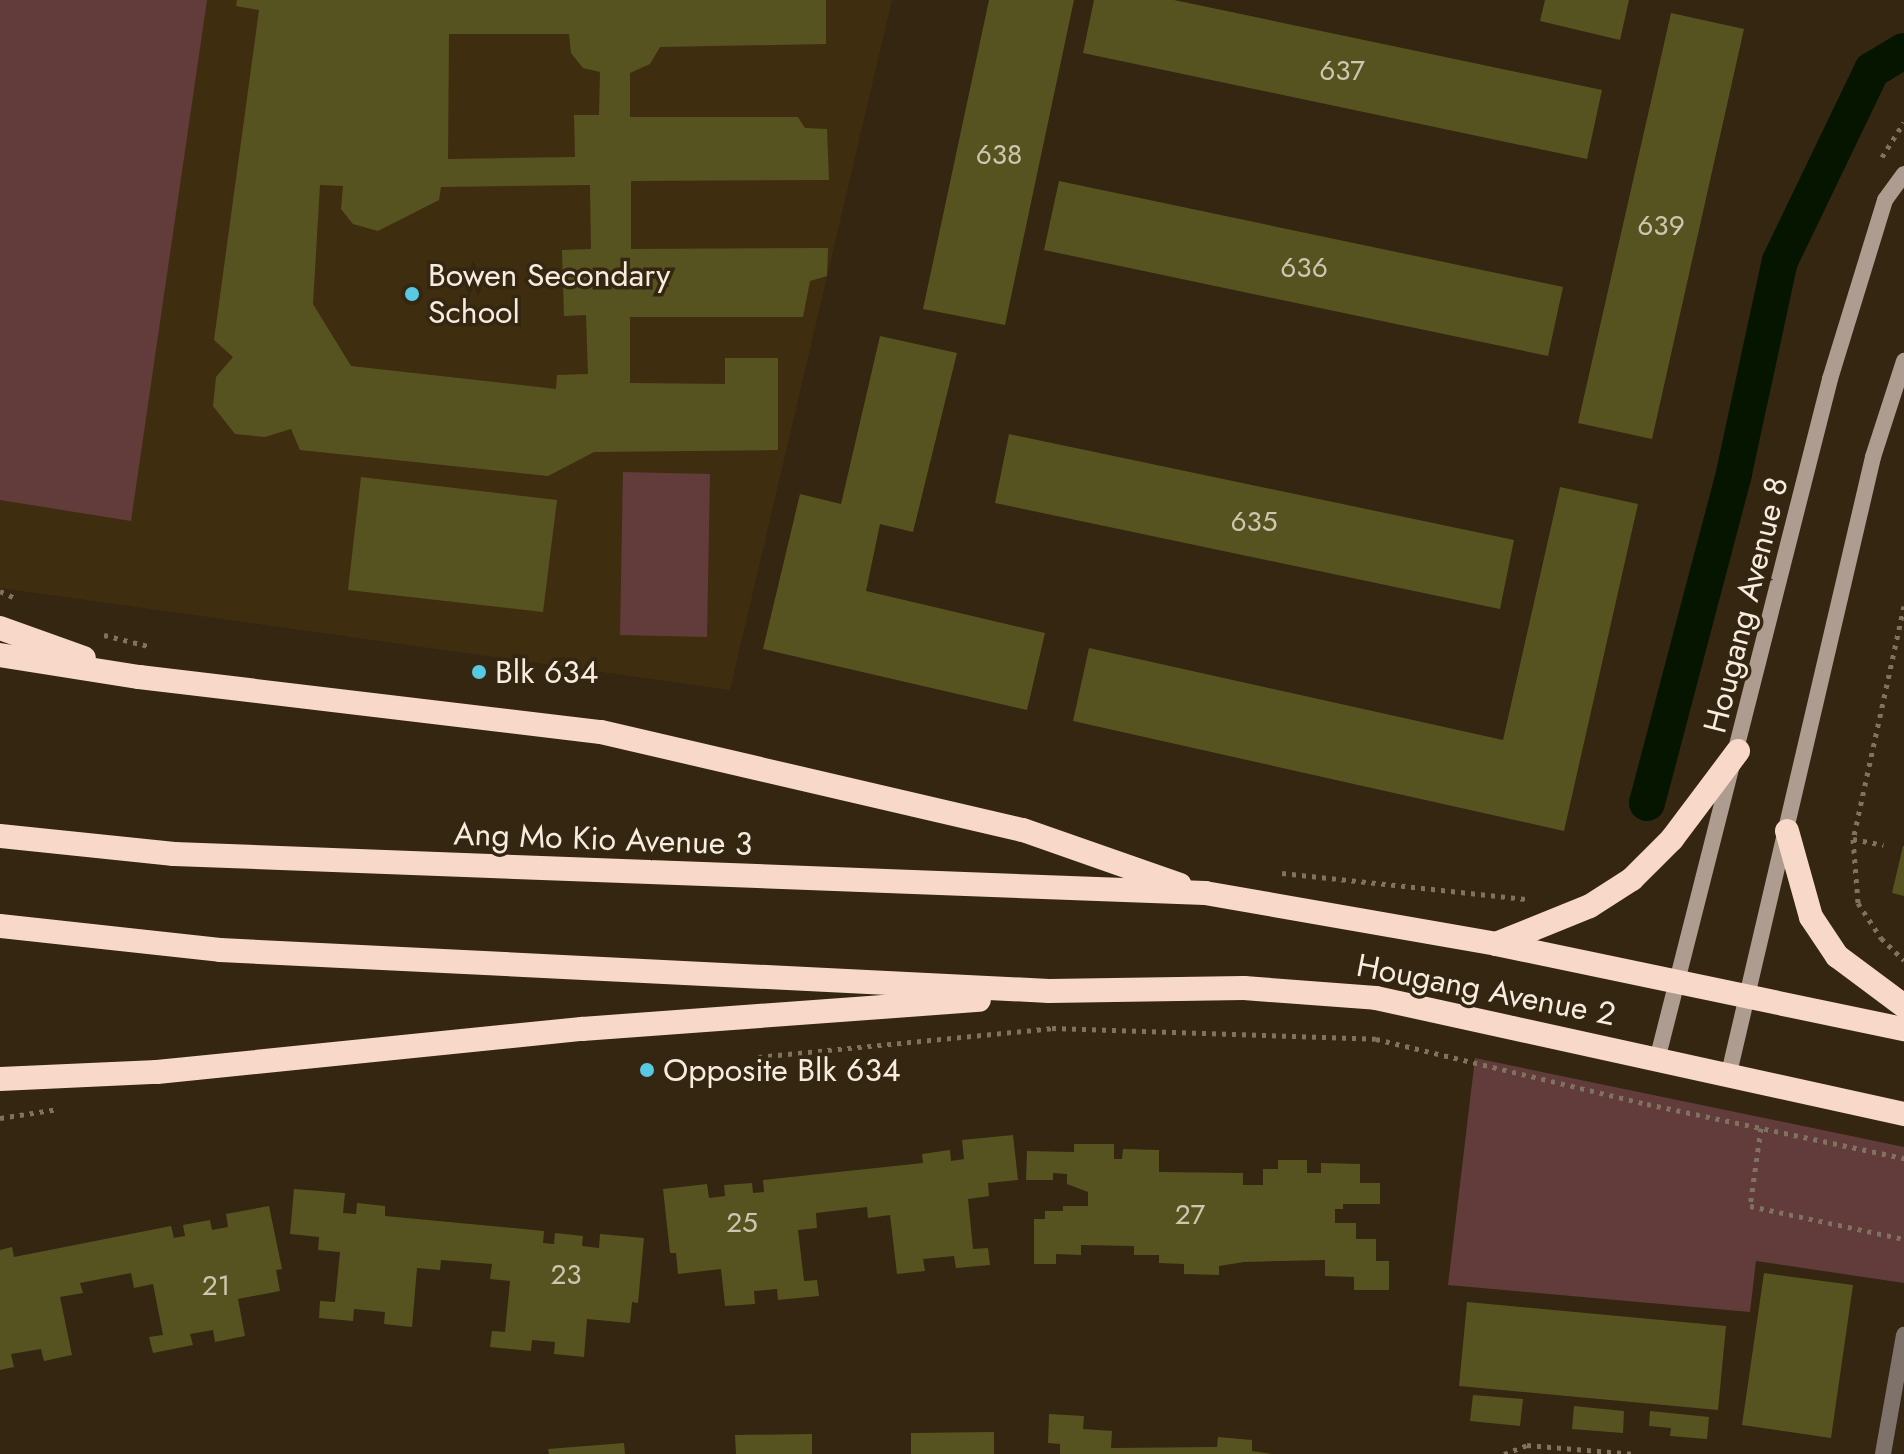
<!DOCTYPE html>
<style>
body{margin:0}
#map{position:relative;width:1904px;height:1454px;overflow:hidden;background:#342610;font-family:Jost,sans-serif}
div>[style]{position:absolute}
.built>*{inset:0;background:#3f2d10}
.green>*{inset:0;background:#623c3b}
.canal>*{height:36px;margin:-18px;padding:0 18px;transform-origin:18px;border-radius:18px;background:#061500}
.building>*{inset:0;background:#575320}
.path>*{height:5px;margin-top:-2.5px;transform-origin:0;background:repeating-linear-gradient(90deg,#7f7360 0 4px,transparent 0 10px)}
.street>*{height:16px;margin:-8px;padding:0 8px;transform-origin:8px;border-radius:8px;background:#7e726b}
.secondary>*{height:16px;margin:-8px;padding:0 8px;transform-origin:8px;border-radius:8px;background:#af9c91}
.highway>*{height:24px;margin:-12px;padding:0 12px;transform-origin:12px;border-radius:12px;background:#f8d9c9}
.dots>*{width:22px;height:22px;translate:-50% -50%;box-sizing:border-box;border:4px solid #342610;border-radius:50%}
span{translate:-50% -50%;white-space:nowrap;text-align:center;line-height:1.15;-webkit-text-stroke:7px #342610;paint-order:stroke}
.number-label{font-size:28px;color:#cec6af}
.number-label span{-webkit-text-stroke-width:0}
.poi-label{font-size:32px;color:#f6ecdf}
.left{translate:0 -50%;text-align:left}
.street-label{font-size:32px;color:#f6ecdf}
</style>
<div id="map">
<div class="built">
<i style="clip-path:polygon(0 0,892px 0,730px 690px,0 588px)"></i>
</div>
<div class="green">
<i style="clip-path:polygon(0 0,207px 0,131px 521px,0 500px)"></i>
<i style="clip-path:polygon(623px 472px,710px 474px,707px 637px,620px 635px)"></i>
<i style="clip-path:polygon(1475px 1058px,1904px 1147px,1904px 1283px,1756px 1261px,1750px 1312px,1448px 1285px)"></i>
</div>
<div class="canal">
<i style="left:1647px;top:803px;width:341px;rotate:-75.2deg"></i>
<i style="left:1734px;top:473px;width:217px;rotate:-77.8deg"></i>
<i style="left:1780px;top:261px;width:212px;rotate:-64.3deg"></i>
<i style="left:1872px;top:70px;width:37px;rotate:-31deg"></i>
</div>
<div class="building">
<i style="clip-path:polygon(evenodd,237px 0,826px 0,826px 44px,660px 47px,650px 64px,630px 73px,630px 117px,798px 117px,805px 128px,827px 129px,829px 180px,631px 181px,631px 249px,828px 248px,827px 276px,810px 281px,803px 317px,630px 317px,630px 383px,725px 384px,725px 358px,778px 358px,778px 450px,594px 452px,548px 476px,300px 450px,291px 429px,265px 437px,235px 434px,213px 406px,216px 377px,233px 357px,214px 340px,259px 10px,236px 6px,237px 0,449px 34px,569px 34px,571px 53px,583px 68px,600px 72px,599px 115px,574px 115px,575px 157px,448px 159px,449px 34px,237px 0,320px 185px,343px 186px,341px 209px,353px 224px,378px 231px,439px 200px,441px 187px,590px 185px,591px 249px,562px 250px,564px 316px,586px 315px,588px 374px,557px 375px,556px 389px,351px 366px,313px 304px,320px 185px)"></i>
<i style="clip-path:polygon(989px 0,1074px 0,1005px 325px,923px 309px)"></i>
<i style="clip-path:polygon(1094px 0,1174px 0,1602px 90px,1587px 159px,1083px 53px)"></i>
<i style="clip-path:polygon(1545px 0,1629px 0,1620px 40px,1540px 21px)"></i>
<i style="clip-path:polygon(1671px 13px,1744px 29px,1652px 439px,1578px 423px)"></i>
<i style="clip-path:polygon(1059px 181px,1563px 287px,1548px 356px,1044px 250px)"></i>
<i style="clip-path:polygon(880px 336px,957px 353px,913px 532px,880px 524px,866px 591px,1045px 633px,1027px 710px,763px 649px,800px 494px,841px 504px)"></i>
<i style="clip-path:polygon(1009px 434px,1514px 540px,1500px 609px,995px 503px)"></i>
<i style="clip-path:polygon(361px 477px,557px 500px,543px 612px,348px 590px)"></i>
<i style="clip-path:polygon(1560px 487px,1638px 504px,1564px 831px,1073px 721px,1089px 648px,1503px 740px)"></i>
<i style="clip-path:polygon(1903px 846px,1904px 846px,1904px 896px,1892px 893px)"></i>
<i style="clip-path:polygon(1013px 1135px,1018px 1180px,988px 1183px,989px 1196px,968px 1199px,973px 1249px,988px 1248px,990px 1265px,956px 1268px,954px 1256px,923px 1259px,925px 1271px,897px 1274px,890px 1215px,868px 1218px,867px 1207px,816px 1213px,817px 1228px,798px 1230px,804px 1281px,817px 1280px,819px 1296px,778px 1300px,777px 1289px,754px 1291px,755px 1304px,725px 1306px,721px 1269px,678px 1274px,676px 1253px,670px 1253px,663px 1189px,707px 1184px,709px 1198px,725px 1196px,724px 1185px,752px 1183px,753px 1193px,764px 1192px,763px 1180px,923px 1163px,922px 1154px,950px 1150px,951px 1161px,964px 1159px,962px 1140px)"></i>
<i style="clip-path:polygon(1074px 1144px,1114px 1144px,1114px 1159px,1122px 1159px,1123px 1149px,1159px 1150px,1159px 1172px,1243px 1173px,1243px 1185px,1263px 1185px,1263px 1169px,1278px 1169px,1278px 1160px,1307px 1160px,1307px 1173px,1321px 1173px,1321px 1163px,1360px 1164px,1360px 1183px,1380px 1183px,1380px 1204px,1343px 1204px,1343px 1209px,1335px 1209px,1335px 1223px,1356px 1223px,1356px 1239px,1376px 1239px,1376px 1261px,1389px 1261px,1389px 1290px,1354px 1290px,1354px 1277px,1325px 1276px,1325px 1260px,1244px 1262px,1219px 1266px,1219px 1275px,1184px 1274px,1184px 1264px,1159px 1263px,1159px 1255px,1134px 1255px,1134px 1246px,1081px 1245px,1081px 1255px,1056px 1254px,1056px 1264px,1034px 1264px,1034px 1219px,1045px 1219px,1045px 1211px,1063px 1211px,1063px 1206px,1088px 1206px,1088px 1192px,1067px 1184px,1067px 1174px,1053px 1173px,1053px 1180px,1026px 1180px,1027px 1151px,1074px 1152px)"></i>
<i style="clip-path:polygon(294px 1189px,345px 1193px,343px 1213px,356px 1214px,357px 1203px,385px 1206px,385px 1216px,544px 1231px,543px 1243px,554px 1244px,555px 1233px,583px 1236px,582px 1246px,599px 1248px,600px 1234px,644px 1238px,638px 1303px,632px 1302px,630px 1323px,587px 1319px,584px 1357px,554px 1354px,555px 1342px,532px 1340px,531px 1351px,490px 1347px,492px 1331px,505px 1332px,510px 1281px,490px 1279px,492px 1264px,441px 1260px,440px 1270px,417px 1268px,412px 1327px,384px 1324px,385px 1312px,354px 1309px,353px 1321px,319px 1318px,320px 1301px,335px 1302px,340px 1252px,318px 1250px,319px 1237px,290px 1234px)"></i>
<i style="clip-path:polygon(269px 1206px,282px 1269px,276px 1270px,280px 1291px,238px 1299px,245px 1336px,215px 1342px,213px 1330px,190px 1334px,193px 1345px,153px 1353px,149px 1337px,163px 1335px,153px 1284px,134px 1288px,131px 1273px,80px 1283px,83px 1293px,60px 1297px,72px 1355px,44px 1361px,41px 1349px,11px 1354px,14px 1367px,0 1370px,0 1250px,12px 1247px,14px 1257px,171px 1226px,174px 1238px,185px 1236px,183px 1225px,210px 1220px,212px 1230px,228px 1227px,226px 1214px)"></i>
<i style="clip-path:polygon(1764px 1273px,1853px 1285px,1831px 1438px,1742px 1425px)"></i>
<i style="clip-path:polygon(1467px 1302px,1726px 1326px,1718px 1410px,1459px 1386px)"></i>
<i style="clip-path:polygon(1473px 1395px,1523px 1399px,1520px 1426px,1470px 1421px)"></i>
<i style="clip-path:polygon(1574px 1406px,1624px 1411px,1623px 1433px,1572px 1429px)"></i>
<i style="clip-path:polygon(1650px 1411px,1709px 1417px,1707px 1439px,1670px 1436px,1671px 1428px,1649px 1426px)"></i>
<i style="clip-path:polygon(1049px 1414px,1084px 1416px,1083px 1429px,1112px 1431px,1111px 1448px,1217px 1447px,1218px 1437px,1252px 1440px,1252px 1451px,1272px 1454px,1060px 1454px,1060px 1444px,1048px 1443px)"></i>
<i style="clip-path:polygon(994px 1432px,994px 1454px,911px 1454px,911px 1433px)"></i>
<i style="clip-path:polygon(812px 1434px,812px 1454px,736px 1454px,735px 1435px)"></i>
<i style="clip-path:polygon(624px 1443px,625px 1454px,549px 1454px,548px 1449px)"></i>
</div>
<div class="path">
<i style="left:1882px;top:157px;width:41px;rotate:-57.8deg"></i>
<i style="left:0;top:591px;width:19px;rotate:25deg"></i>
<i style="left:1904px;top:606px;width:239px;rotate:102.3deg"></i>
<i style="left:1853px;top:839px;width:64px;rotate:85.5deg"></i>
<i style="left:1858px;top:903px;width:42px;rotate:56.7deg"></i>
<i style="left:1881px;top:938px;width:32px;rotate:44deg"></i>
<i style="left:104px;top:635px;width:45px;rotate:14deg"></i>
<i style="left:1853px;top:839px;width:31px;rotate:11deg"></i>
<i style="left:1282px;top:873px;width:245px;rotate:6.1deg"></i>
<i style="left:758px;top:1057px;width:295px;rotate:-5.6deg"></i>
<i style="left:1052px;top:1028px;width:324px;rotate:1.9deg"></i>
<i style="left:1376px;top:1039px;width:279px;rotate:13.5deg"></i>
<i style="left:1647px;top:1104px;width:263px;rotate:11.9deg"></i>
<i style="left:0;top:1118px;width:59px;rotate:-8.8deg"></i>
<i style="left:1761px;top:1128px;width:79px;rotate:98deg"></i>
<i style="left:1750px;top:1206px;width:157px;rotate:12.1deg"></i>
<i style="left:1504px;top:1454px;width:25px;rotate:-21deg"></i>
<i style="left:1527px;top:1445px;width:108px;rotate:4.8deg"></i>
</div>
<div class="street">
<i style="left:1883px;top:1454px;width:121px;rotate:-80deg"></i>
</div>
<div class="secondary">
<i style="left:1658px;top:1056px;width:699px;rotate:-75.74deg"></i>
<i style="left:1830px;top:379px;width:187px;rotate:-72.9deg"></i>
<i style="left:1885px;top:200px;width:32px;rotate:-54deg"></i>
<i style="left:1729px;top:1073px;width:633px;rotate:-76.84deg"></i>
<i style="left:1873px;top:457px;width:101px;rotate:-72.1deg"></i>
</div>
<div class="highway">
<i style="left:0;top:628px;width:89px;rotate:19.7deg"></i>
<i style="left:0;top:655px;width:141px;rotate:9deg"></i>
<i style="left:139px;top:677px;width:465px;rotate:6.8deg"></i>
<i style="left:601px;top:732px;width:433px;rotate:13.1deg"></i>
<i style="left:1023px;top:830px;width:166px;rotate:19.3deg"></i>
<i style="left:1787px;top:831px;width:89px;rotate:74.4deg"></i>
<i style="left:1811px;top:917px;width:47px;rotate:56.3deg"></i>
<i style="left:1837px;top:956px;width:84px;rotate:36.7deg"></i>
<i style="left:0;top:836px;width:175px;rotate:5.9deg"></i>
<i style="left:174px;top:854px;width:1032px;rotate:2.17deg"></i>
<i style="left:1205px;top:893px;width:295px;rotate:9.9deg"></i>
<i style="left:1496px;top:944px;width:417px;rotate:11.8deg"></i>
<i style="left:0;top:926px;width:221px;rotate:6.2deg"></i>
<i style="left:220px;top:950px;width:830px;rotate:2.83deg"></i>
<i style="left:1049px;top:991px;width:195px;rotate:-0.9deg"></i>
<i style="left:1244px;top:988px;width:132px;rotate:4.3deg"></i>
<i style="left:1376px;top:998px;width:541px;rotate:12.39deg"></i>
<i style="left:1496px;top:944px;width:101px;rotate:-22deg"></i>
<i style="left:1590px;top:906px;width:50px;rotate:-32.7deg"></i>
<i style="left:1632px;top:879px;width:57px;rotate:-45deg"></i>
<i style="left:1672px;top:839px;width:110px;rotate:-53.1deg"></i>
<i style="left:0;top:1079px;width:157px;rotate:-2.6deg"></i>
<i style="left:157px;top:1072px;width:427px;rotate:-5.8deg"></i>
<i style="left:582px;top:1029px;width:398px;rotate:-4.2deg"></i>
</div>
<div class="dots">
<i style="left:412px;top:294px;background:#58c9e3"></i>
<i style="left:479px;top:672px;background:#58c9e3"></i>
<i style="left:647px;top:1070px;background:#58c9e3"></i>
</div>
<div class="number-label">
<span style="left:1342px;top:71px">637</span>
<span style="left:999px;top:155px">638</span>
<span style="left:1661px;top:226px">639</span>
<span style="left:1304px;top:268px">636</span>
<span style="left:1254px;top:522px">635</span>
<span style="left:1190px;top:1215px">27</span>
<span style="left:742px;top:1223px">25</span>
<span style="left:566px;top:1275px">23</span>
<span style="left:216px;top:1286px">21</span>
</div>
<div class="poi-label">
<span class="left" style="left:428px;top:294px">Bowen Secondary<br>School</span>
<span class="left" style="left:495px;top:672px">Blk 634</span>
<span class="left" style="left:663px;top:1070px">Opposite Blk 634</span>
</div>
<div class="street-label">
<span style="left:1746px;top:605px;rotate:-76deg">Hougang Avenue 8</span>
<span style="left:603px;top:839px;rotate:2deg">Ang Mo Kio Avenue 3</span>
<span style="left:1486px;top:990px;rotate:11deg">Hougang Avenue 2</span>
</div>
</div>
